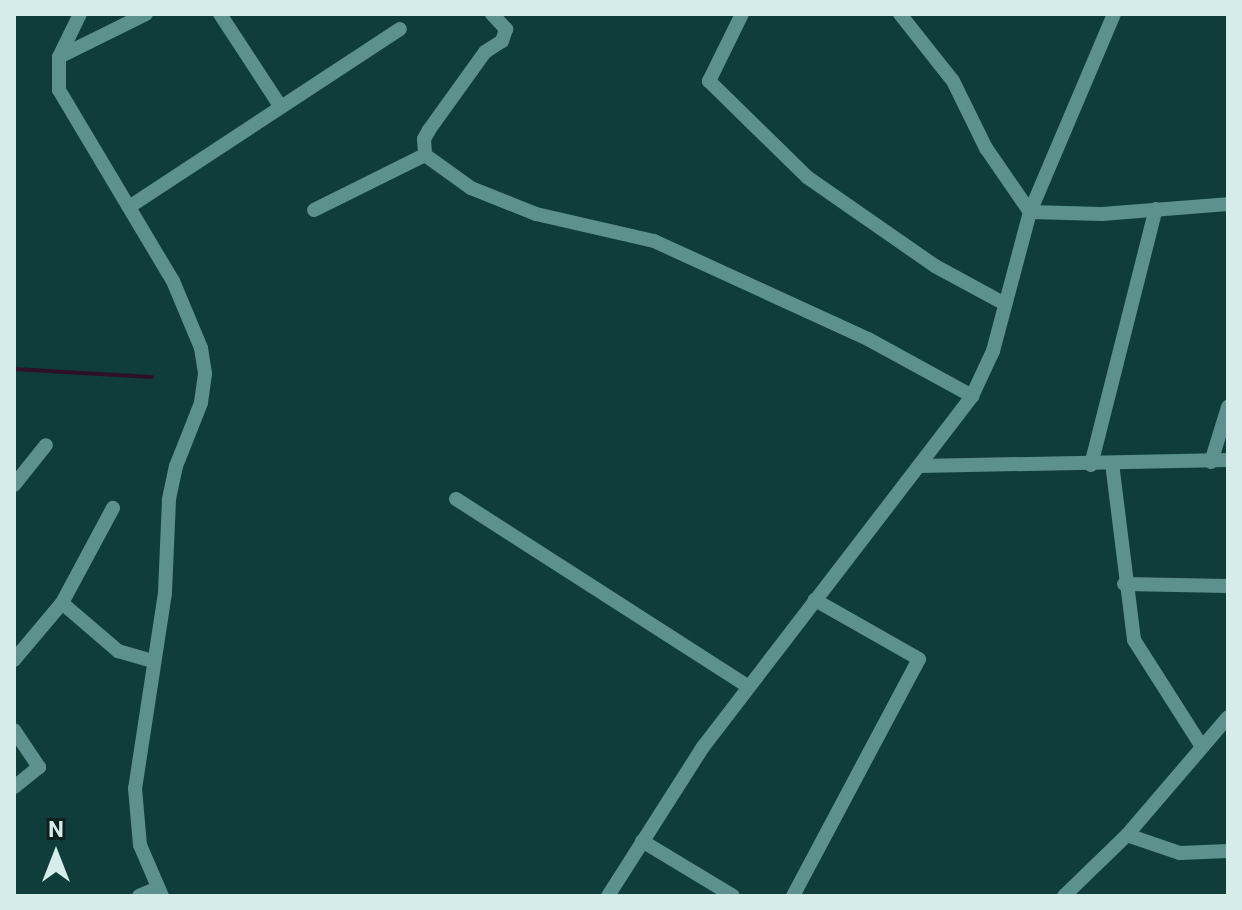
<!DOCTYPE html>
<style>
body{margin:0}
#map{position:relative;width:1242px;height:910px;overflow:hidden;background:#0f3d3a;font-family:Roboto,sans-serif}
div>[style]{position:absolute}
.stream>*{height:4px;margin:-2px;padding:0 2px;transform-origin:2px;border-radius:2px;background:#2f1029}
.minor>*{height:14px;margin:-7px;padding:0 7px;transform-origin:7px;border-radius:7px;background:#5d918d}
span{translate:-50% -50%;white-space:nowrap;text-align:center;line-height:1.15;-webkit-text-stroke:6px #0e211f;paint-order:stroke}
.frame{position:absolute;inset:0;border:16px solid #d5ecea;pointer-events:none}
.north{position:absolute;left:16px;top:814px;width:80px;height:80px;-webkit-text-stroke:6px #0e211f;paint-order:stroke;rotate:0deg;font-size:22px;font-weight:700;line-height:32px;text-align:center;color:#d5ecea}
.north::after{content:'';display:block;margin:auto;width:28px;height:36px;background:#d5ecea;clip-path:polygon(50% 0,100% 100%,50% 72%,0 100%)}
</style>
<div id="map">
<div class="stream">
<i style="left:14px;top:369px;width:138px;rotate:3.3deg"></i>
</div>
<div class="minor">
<i style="left:80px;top:14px;width:48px;rotate:116deg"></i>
<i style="left:59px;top:57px;width:33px;rotate:90deg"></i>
<i style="left:59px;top:90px;width:222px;rotate:59.2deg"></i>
<i style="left:173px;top:281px;width:73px;rotate:67.3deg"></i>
<i style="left:201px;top:348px;width:26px;rotate:81deg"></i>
<i style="left:205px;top:374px;width:29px;rotate:98deg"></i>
<i style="left:201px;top:403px;width:68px;rotate:111.6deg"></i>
<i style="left:176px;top:466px;width:35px;rotate:102deg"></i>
<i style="left:169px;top:500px;width:93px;rotate:92.5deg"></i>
<i style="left:165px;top:593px;width:197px;rotate:98.7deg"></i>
<i style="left:135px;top:788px;width:57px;rotate:85deg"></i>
<i style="left:140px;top:845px;width:56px;rotate:66.7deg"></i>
<i style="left:220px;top:14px;width:108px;rotate:56.8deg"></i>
<i style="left:492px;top:14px;width:21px;rotate:47deg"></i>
<i style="left:506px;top:29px;width:13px;rotate:108deg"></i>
<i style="left:502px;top:41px;width:20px;rotate:147deg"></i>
<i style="left:485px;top:52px;width:96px;rotate:125.7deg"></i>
<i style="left:429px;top:130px;width:10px;rotate:119deg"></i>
<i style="left:424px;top:139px;width:16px;rotate:86deg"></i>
<i style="left:425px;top:155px;width:57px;rotate:35.7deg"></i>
<i style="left:471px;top:188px;width:70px;rotate:21.8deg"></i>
<i style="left:536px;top:214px;width:121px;rotate:12.9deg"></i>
<i style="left:654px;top:241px;width:235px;rotate:24.6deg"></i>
<i style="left:868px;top:339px;width:119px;rotate:28.7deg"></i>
<i style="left:742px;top:14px;width:75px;rotate:116.2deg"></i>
<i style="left:709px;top:81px;width:137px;rotate:44.4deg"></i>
<i style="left:807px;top:177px;width:156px;rotate:34.8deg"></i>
<i style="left:935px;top:266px;width:80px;rotate:28.5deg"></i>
<i style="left:900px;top:14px;width:85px;rotate:51.7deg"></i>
<i style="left:953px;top:81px;width:75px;rotate:63.8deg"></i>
<i style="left:986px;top:148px;width:78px;rotate:55.5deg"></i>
<i style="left:1030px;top:212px;width:72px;rotate:1.6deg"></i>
<i style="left:1102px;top:214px;width:126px;rotate:-4.5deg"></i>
<i style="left:59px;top:57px;width:97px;rotate:-26.3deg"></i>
<i style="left:129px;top:207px;width:324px;rotate:-33.3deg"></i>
<i style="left:314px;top:210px;width:124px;rotate:-26.4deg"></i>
<i style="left:1211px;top:462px;width:58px;rotate:-72.8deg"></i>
<i style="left:1112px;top:463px;width:178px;rotate:82.9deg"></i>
<i style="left:1134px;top:640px;width:125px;rotate:57.5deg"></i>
<i style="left:1091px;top:465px;width:264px;rotate:-75.8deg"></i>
<i style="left:920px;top:466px;width:308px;rotate:-1.1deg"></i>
<i style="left:14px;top:485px;width:51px;rotate:-51.3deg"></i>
<i style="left:456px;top:499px;width:346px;rotate:32.7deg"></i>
<i style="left:1124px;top:584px;width:104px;rotate:1.1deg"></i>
<i style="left:62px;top:603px;width:74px;rotate:40.6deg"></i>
<i style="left:118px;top:651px;width:35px;rotate:16deg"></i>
<i style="left:14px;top:660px;width:75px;rotate:-49.9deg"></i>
<i style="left:62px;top:603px;width:108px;rotate:-61.8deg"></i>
<i style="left:14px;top:730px;width:45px;rotate:56deg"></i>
<i style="left:39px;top:767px;width:32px;rotate:141deg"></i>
<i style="left:1127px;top:835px;width:56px;rotate:18.8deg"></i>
<i style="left:1180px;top:853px;width:48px;rotate:-2.4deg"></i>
<i style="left:642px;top:841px;width:106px;rotate:31.1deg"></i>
<i style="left:139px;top:896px;width:21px;rotate:-23deg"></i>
<i style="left:608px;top:896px;width:177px;rotate:-57.5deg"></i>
<i style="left:703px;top:747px;width:442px;rotate:-52.5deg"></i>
<i style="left:972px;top:396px;width:50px;rotate:-65deg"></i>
<i style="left:993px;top:351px;width:144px;rotate:-75.1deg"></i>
<i style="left:1030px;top:212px;width:215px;rotate:-67deg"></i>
<i style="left:793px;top:896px;width:268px;rotate:-62deg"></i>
<i style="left:919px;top:659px;width:120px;rotate:-150.4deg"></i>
<i style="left:1064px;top:896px;width:88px;rotate:-44.1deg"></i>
<i style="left:1127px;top:835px;width:155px;rotate:-49.4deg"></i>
</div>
<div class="frame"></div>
<div class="north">N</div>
</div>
